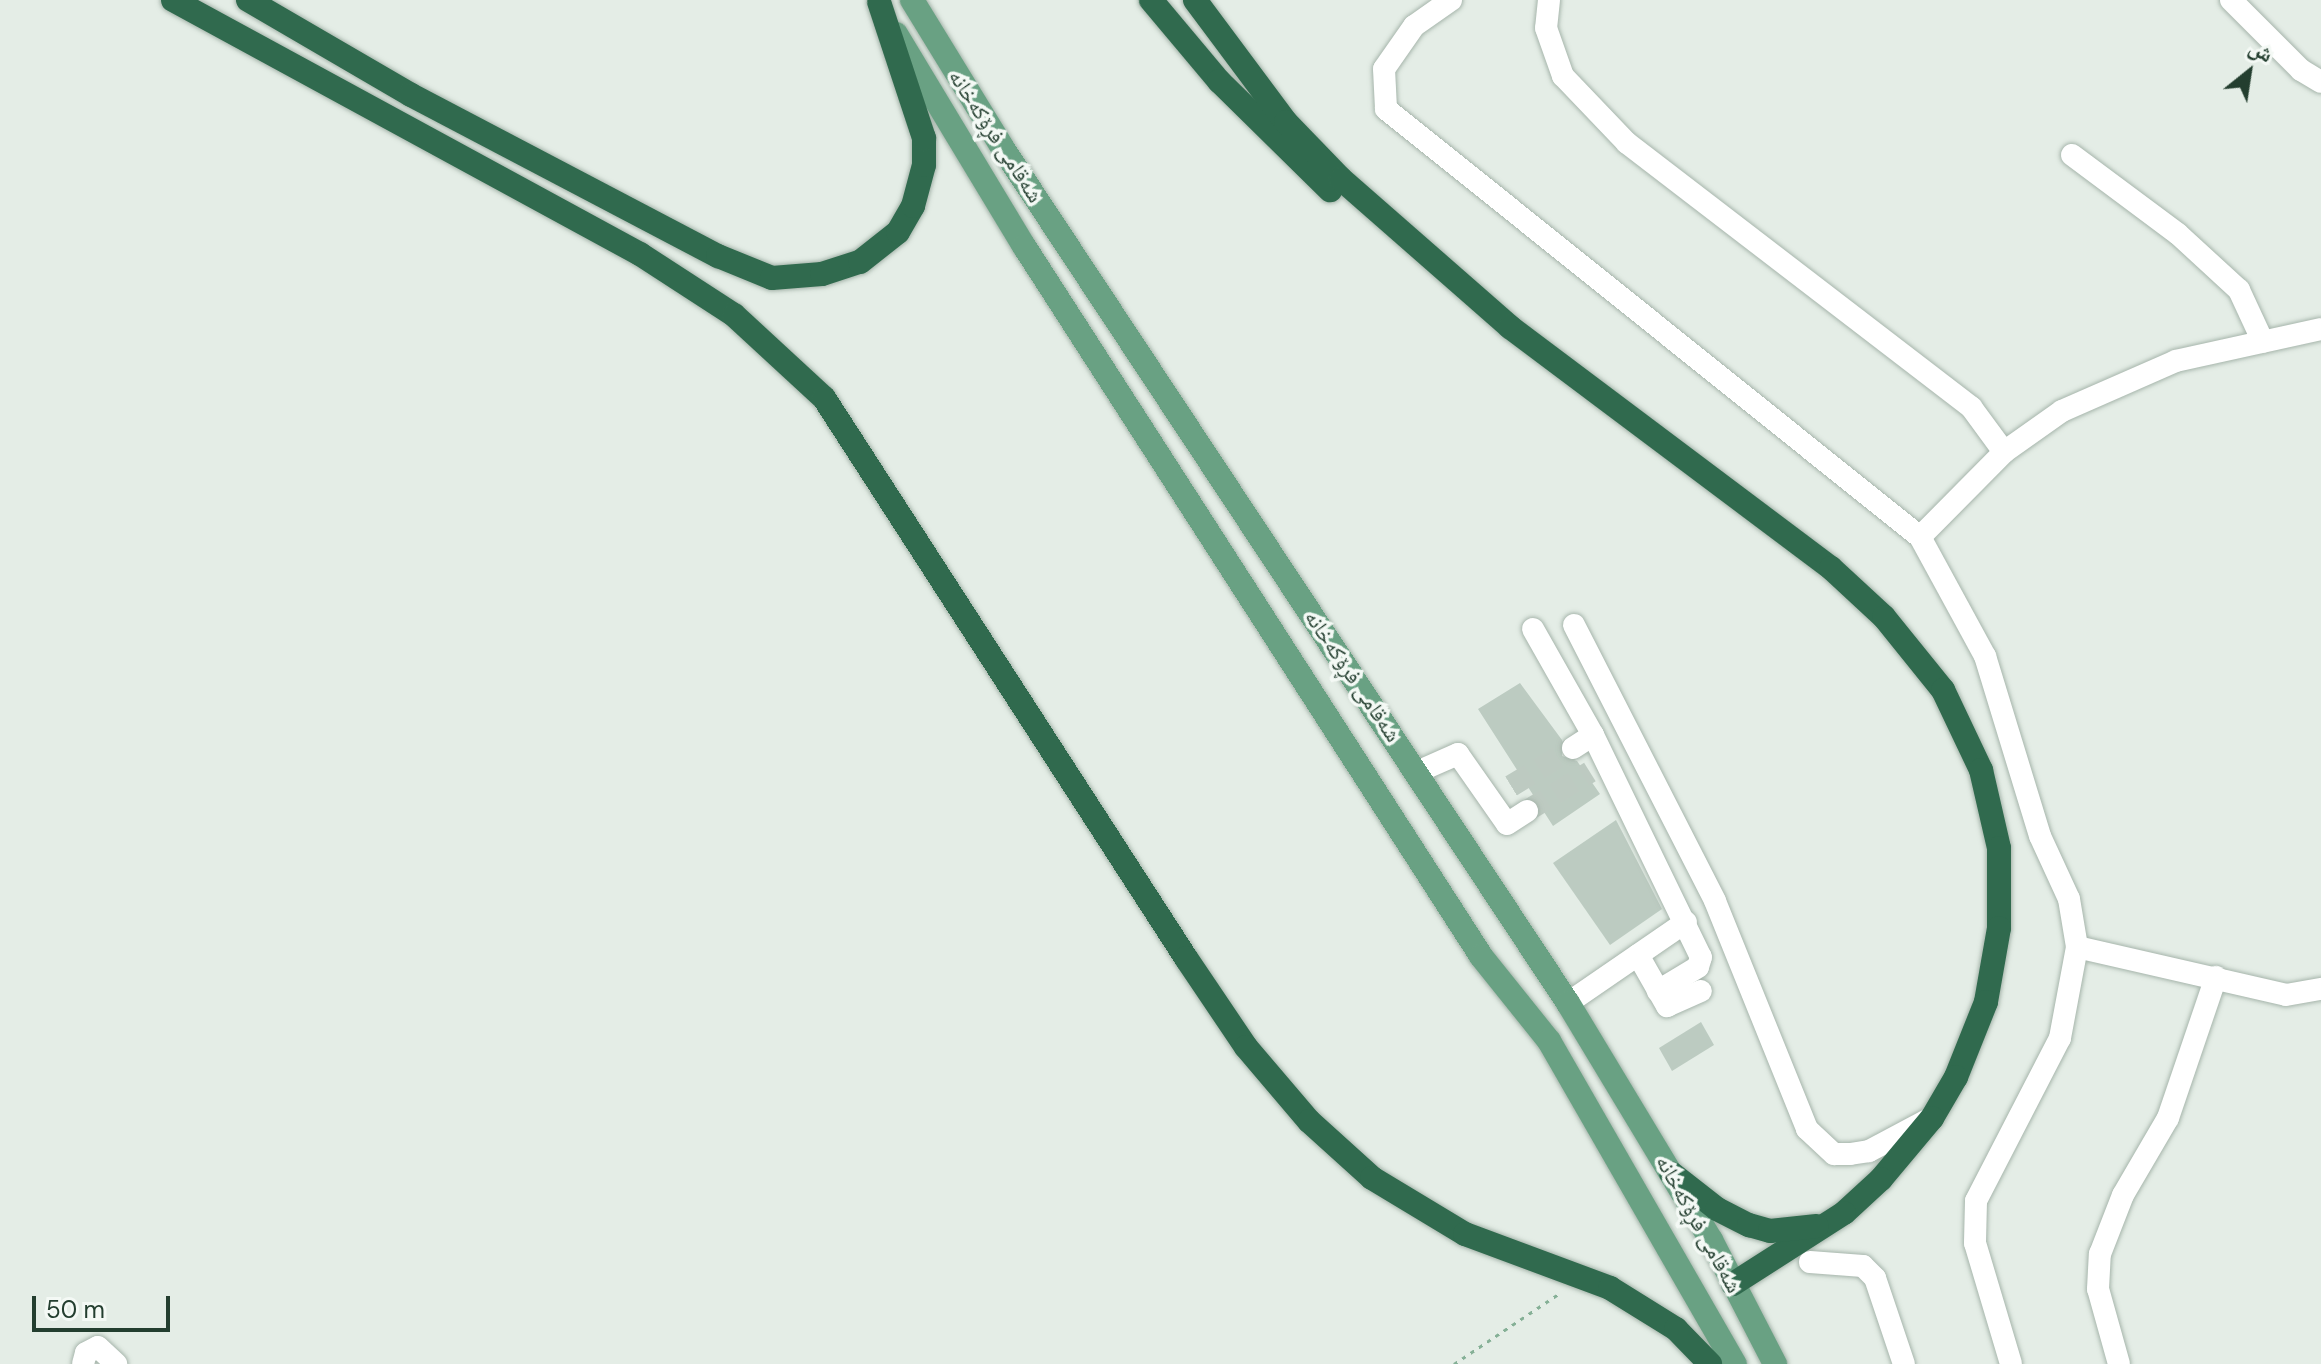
<!DOCTYPE html>
<meta charset="utf-8">
<style>
body{margin:0}
#map{position:relative;width:2321px;height:1364px;overflow:hidden;background:#e4ede6;font-family:"DM Sans","Noto Naskh Arabic",sans-serif}
div>[style]{position:absolute}
.building>*{inset:0;background:#bccbc1}
.minor-tunnel>*{height:22px;margin-top:-11px;transform-origin:0;background:repeating-linear-gradient(90deg,#bdcac1 0 22px,transparent 0 33px)}
.path>*{height:3px;margin-top:-1.5px;transform-origin:0;background:repeating-linear-gradient(90deg,#85b096 0 4px,transparent 0 10px)}
.roads{filter:drop-shadow(0 0 2px #a6b5ab) drop-shadow(0 0 2px #a6b5ab)}
.minor>*{height:22px;margin:-11px;padding:0 11px;transform-origin:11px;border-radius:11px;background:#fff}
.major>*{height:24px;margin:-12px;padding:0 12px;transform-origin:12px;border-radius:12px;background:#69a183}
.highway>*{height:24px;margin:-12px;padding:0 12px;transform-origin:12px;border-radius:12px;background:#306a4e}
span{translate:-50% -50%;white-space:nowrap;text-align:center;line-height:1.15;-webkit-text-stroke:7px #f4f9f5;paint-order:stroke}
.street-label{font-size:22px;color:#233e2f}
.north{position:absolute;left:2209px;top:32px;width:80px;height:80px;-webkit-text-stroke:6px #f4f9f5;paint-order:stroke;rotate:30deg;font-size:22px;font-weight:700;line-height:32px;text-align:center;color:#233e2f}
.north::after{content:'';display:block;margin:auto;width:28px;height:36px;background:#233e2f;clip-path:polygon(50% 0,100% 100%,50% 72%,0 100%)}
.scale{position:absolute;left:32px;top:1296px;width:138px;height:36px;box-sizing:border-box;border:4px solid #233e2f;border-top:0;padding-left:10px;font-size:24px;line-height:28px;white-space:nowrap;color:#233e2f;-webkit-text-stroke:6px #f4f9f5;paint-order:stroke}
</style>
<div id="map">
<div class="building">
<i style="clip-path:polygon(1520px 683px,1562px 740px,1562px 756px,1577px 761px,1600px 794px,1553px 826px,1478px 709px)"></i>
<i style="clip-path:polygon(1616px 820px,1662px 909px,1610px 945px,1553px 863px)"></i>
<i style="clip-path:polygon(1701px 1022px,1714px 1045px,1672px 1071px,1659px 1048px)"></i>
</div>
<div class="minor-tunnel">
<i style="left:1511px;top:786px;width:73px;rotate:-31.5deg"></i>
<i style="left:1527px;top:811px;width:74px;rotate:-31.8deg"></i>
</div>
<div class="path">
<i style="left:1454px;top:1364px;width:128px;rotate:-33.8deg"></i>
</div>
<div class="roads">
<div class="minor">
<i style="left:1451px;top:0;width:45px;rotate:144.9deg"></i>
<i style="left:1414px;top:26px;width:52px;rotate:124.9deg"></i>
<i style="left:1384px;top:69px;width:40px;rotate:87.1deg"></i>
<i style="left:1386px;top:109px;width:684px;rotate:38.71deg"></i>
<i style="left:1920px;top:537px;width:136px;rotate:61.4deg"></i>
<i style="left:1985px;top:656px;width:188px;rotate:73deg"></i>
<i style="left:2040px;top:836px;width:69px;rotate:65.3deg"></i>
<i style="left:2069px;top:899px;width:49px;rotate:80.5deg"></i>
<i style="left:2077px;top:947px;width:93px;rotate:100.6deg"></i>
<i style="left:2060px;top:1038px;width:183px;rotate:117.3deg"></i>
<i style="left:1976px;top:1201px;width:42px;rotate:91.4deg"></i>
<i style="left:1975px;top:1243px;width:126px;rotate:73.4deg"></i>
<i style="left:1549px;top:0;width:28px;rotate:96deg"></i>
<i style="left:1546px;top:28px;width:51px;rotate:70.5deg"></i>
<i style="left:1563px;top:76px;width:93px;rotate:46.3deg"></i>
<i style="left:1627px;top:143px;width:434px;rotate:37.5deg"></i>
<i style="left:1971px;top:407px;width:56px;rotate:53.7deg"></i>
<i style="left:2231px;top:0;width:99px;rotate:45deg"></i>
<i style="left:2301px;top:70px;width:23px;rotate:31deg"></i>
<i style="left:2072px;top:155px;width:132px;rotate:36.7deg"></i>
<i style="left:2178px;top:234px;width:83px;rotate:42.6deg"></i>
<i style="left:2239px;top:290px;width:57px;rotate:65.2deg"></i>
<i style="left:1920px;top:537px;width:120px;rotate:-45.3deg"></i>
<i style="left:2004px;top:452px;width:71px;rotate:-35.3deg"></i>
<i style="left:2062px;top:411px;width:124px;rotate:-23.7deg"></i>
<i style="left:2176px;top:361px;width:148px;rotate:-12.4deg"></i>
<i style="left:1574px;top:625px;width:310px;rotate:62.9deg"></i>
<i style="left:1715px;top:901px;width:246px;rotate:68deg"></i>
<i style="left:1807px;top:1129px;width:37px;rotate:43deg"></i>
<i style="left:1834px;top:1154px;width:16px"></i>
<i style="left:1850px;top:1154px;width:19px;rotate:-9deg"></i>
<i style="left:1869px;top:1151px;width:70px;rotate:-28deg"></i>
<i style="left:1533px;top:629px;width:122px;rotate:60.5deg"></i>
<i style="left:1593px;top:735px;width:247px;rotate:64.1deg"></i>
<i style="left:1701px;top:957px;width:10px;rotate:107deg"></i>
<i style="left:1698px;top:967px;width:47px;rotate:149deg"></i>
<i style="left:1573px;top:748px;width:24px;rotate:-33deg"></i>
<i style="left:1417px;top:772px;width:45px;rotate:-23.7deg"></i>
<i style="left:1458px;top:754px;width:85px;rotate:55deg"></i>
<i style="left:1507px;top:824px;width:24px;rotate:-33deg"></i>
<i style="left:2077px;top:947px;width:214px;rotate:12.9deg"></i>
<i style="left:2286px;top:995px;width:36px;rotate:-10deg"></i>
<i style="left:1638px;top:955px;width:59px;rotate:60.4deg"></i>
<i style="left:1667px;top:1006px;width:37px;rotate:-24deg"></i>
<i style="left:1568px;top:1003px;width:143px;rotate:-34.5deg"></i>
<i style="left:1810px;top:1262px;width:53px;rotate:4.3deg"></i>
<i style="left:1863px;top:1266px;width:17px;rotate:45deg"></i>
<i style="left:1875px;top:1278px;width:91px;rotate:71.4deg"></i>
<i style="left:83px;top:1364px;width:11px;rotate:-75deg"></i>
<i style="left:86px;top:1353px;width:13px;rotate:-27deg"></i>
<i style="left:98px;top:1347px;width:25px;rotate:43deg"></i>
<i style="left:2119px;top:1364px;width:78px;rotate:-105.6deg"></i>
<i style="left:2098px;top:1289px;width:35px;rotate:-87deg"></i>
<i style="left:2100px;top:1254px;width:63px;rotate:-68.7deg"></i>
<i style="left:2123px;top:1195px;width:89px;rotate:-59.7deg"></i>
<i style="left:2168px;top:1118px;width:149px;rotate:-71.2deg"></i>
</div>
<div class="major">
<i style="left:912px;top:0;width:172px;rotate:58.5deg"></i>
<i style="left:1002px;top:147px;width:1026px;rotate:56.53deg"></i>
<i style="left:1568px;top:1003px;width:277px;rotate:58.9deg"></i>
<i style="left:1711px;top:1240px;width:140px;rotate:62.7deg"></i>
<i style="left:896px;top:34px;width:248px;rotate:58.9deg"></i>
<i style="left:1024px;top:246px;width:844px;rotate:57.23deg"></i>
<i style="left:1481px;top:956px;width:109px;rotate:51.3deg"></i>
<i style="left:1549px;top:1041px;width:373px;rotate:60.1deg"></i>
</div>
<div class="highway">
<i style="left:173px;top:0;width:532px;rotate:28.54deg"></i>
<i style="left:640px;top:254px;width:112px;rotate:33deg"></i>
<i style="left:734px;top:315px;width:122px;rotate:42.7deg"></i>
<i style="left:824px;top:398px;width:667px;rotate:57.12deg"></i>
<i style="left:1186px;top:958px;width:107px;rotate:56deg"></i>
<i style="left:1246px;top:1047px;width:97px;rotate:49.6deg"></i>
<i style="left:1309px;top:1121px;width:85px;rotate:42.1deg"></i>
<i style="left:1372px;top:1178px;width:109px;rotate:31.1deg"></i>
<i style="left:1465px;top:1234px;width:155px;rotate:20.4deg"></i>
<i style="left:1610px;top:1288px;width:78px;rotate:31.8deg"></i>
<i style="left:1676px;top:1329px;width:49px;rotate:45.8deg"></i>
<i style="left:248px;top:0;width:189px;rotate:30.2deg"></i>
<i style="left:411px;top:95px;width:347px;rotate:27.7deg"></i>
<i style="left:718px;top:256px;width:58px;rotate:22.2deg"></i>
<i style="left:772px;top:278px;width:50px;rotate:-4.6deg"></i>
<i style="left:822px;top:274px;width:40px;rotate:-18deg"></i>
<i style="left:860px;top:262px;width:48px;rotate:-38.3deg"></i>
<i style="left:898px;top:232px;width:30px;rotate:-60deg"></i>
<i style="left:913px;top:206px;width:42px;rotate:-75deg"></i>
<i style="left:924px;top:165px;width:27px;rotate:-90deg"></i>
<i style="left:924px;top:138px;width:143px;rotate:-108.3deg"></i>
<i style="left:1151px;top:0;width:106px;rotate:50deg"></i>
<i style="left:1219px;top:81px;width:156px;rotate:44.5deg"></i>
<i style="left:1195px;top:0;width:152px;rotate:53.3deg"></i>
<i style="left:1286px;top:122px;width:79px;rotate:46deg"></i>
<i style="left:1341px;top:179px;width:225px;rotate:41.2deg"></i>
<i style="left:1510px;top:327px;width:401px;rotate:36.9deg"></i>
<i style="left:1831px;top:568px;width:72px;rotate:42.8deg"></i>
<i style="left:1884px;top:617px;width:94px;rotate:51.1deg"></i>
<i style="left:1943px;top:690px;width:89px;rotate:64.6deg"></i>
<i style="left:1981px;top:770px;width:80px;rotate:77deg"></i>
<i style="left:1999px;top:848px;width:80px;rotate:90deg"></i>
<i style="left:1999px;top:928px;width:75px;rotate:100deg"></i>
<i style="left:1986px;top:1002px;width:81px;rotate:111.8deg"></i>
<i style="left:1956px;top:1077px;width:48px;rotate:120.3deg"></i>
<i style="left:1932px;top:1118px;width:80px;rotate:129.9deg"></i>
<i style="left:1881px;top:1179px;width:50px;rotate:137.4deg"></i>
<i style="left:1844px;top:1213px;width:132px;rotate:147.4deg"></i>
<i style="left:1671px;top:1173px;width:58px;rotate:38deg"></i>
<i style="left:1717px;top:1209px;width:36px;rotate:27deg"></i>
<i style="left:1749px;top:1225px;width:22px;rotate:16deg"></i>
<i style="left:1770px;top:1231px;width:47px;rotate:-6.1deg"></i>
</div>
</div>
<div class="street-label">
<span style="left:996px;top:136px;rotate:57deg">شەقامی فڕۆکەخانە</span>
<span style="left:1353px;top:676px;rotate:56deg">شەقامی فڕۆکەخانە</span>
<span style="left:1699px;top:1224px;rotate:61deg">شەقامی فڕۆکەخانە</span>
</div>
<div class="north">ش</div>
<div class="scale">50 m</div>
</div>
